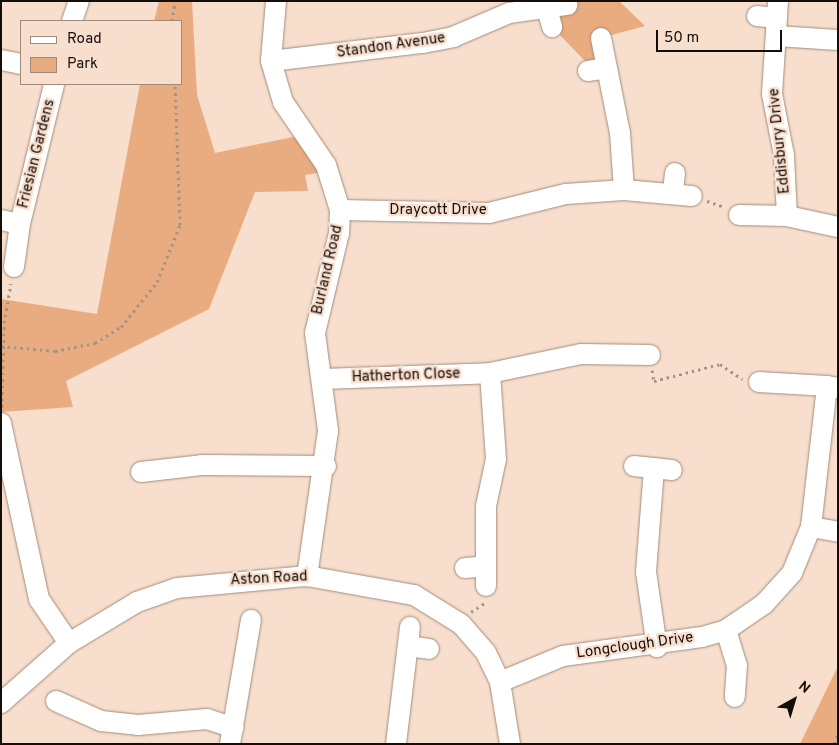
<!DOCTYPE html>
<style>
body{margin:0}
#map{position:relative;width:839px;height:745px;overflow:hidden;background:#f7decd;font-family:Overpass,sans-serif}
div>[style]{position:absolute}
.green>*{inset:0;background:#e9ab80}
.path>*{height:3px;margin-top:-1.5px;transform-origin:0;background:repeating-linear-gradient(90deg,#a59386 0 2.5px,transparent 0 6.5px)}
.roads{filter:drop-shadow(0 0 1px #a28b7b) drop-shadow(0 0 1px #a28b7b)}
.minor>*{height:20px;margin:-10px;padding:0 10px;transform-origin:10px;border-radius:10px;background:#fff}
span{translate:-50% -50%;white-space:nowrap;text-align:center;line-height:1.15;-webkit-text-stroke:4.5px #f7decd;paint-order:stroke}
.street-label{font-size:15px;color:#150d08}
.frame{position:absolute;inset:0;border:2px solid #150d08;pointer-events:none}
.legend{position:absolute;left:20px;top:20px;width:162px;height:65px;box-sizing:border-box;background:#f7decd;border:1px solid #9d8a7e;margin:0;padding:6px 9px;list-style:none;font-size:15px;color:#150d08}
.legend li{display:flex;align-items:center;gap:10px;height:25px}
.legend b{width:25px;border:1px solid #9d8a7e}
.north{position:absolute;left:769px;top:675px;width:50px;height:50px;-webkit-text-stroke:4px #f7decd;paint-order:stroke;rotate:39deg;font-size:14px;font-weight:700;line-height:20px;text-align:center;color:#150d08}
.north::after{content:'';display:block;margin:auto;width:18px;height:22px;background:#150d08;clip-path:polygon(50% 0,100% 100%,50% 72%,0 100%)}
.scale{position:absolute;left:656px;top:30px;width:126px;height:22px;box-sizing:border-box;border:2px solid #150d08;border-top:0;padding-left:6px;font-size:15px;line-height:18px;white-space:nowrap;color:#150d08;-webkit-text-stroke:4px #f7decd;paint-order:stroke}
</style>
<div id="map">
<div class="green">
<i style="clip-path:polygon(159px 1px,192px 1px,197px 95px,215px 153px,303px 135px,329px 171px,305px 175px,308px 191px,255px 192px,209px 309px,66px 381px,73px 407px,1px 412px,1px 299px,97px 314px,140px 84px,181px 84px,181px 21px,154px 21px)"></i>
<i style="clip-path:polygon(558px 1px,619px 1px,645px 26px,593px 40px,598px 62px,586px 62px,552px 27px)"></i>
<i style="clip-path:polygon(838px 666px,838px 744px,800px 744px)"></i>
</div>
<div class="path">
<i style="left:172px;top:21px;width:20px;rotate:-81deg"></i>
<i style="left:707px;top:201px;width:18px;rotate:19deg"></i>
<i style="left:1px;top:346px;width:54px;rotate:5.3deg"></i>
<i style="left:55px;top:351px;width:41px;rotate:-11.3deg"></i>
<i style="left:95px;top:343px;width:31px;rotate:-32deg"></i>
<i style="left:121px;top:327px;width:58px;rotate:-51.3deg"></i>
<i style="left:157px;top:282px;width:61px;rotate:-68deg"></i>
<i style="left:180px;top:225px;width:141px;rotate:-92deg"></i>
<i style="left:652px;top:370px;width:11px;rotate:80deg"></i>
<i style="left:654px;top:381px;width:68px;rotate:-14.4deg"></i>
<i style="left:720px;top:364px;width:27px;rotate:34deg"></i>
<i style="left:2px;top:407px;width:84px;rotate:-88.6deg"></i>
<i style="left:4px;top:323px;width:40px;rotate:-80deg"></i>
<i style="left:471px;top:612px;width:17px;rotate:-33deg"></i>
<i style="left:834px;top:744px;width:12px;rotate:-70deg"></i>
</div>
<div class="roads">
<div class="minor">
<i style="left:276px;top:1px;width:60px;rotate:94.8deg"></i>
<i style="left:271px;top:61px;width:43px;rotate:73.7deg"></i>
<i style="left:283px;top:102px;width:76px;rotate:55.7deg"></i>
<i style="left:326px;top:165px;width:47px;rotate:72.7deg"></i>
<i style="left:340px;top:210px;width:23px;rotate:92deg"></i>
<i style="left:339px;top:233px;width:103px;rotate:103.5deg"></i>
<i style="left:315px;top:333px;width:99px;rotate:82.4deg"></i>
<i style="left:328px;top:431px;width:147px;rotate:98.2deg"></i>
<i style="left:778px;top:1px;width:93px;rotate:93.7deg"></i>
<i style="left:772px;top:94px;width:62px;rotate:78.9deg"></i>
<i style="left:784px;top:155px;width:61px;rotate:87.2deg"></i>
<i style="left:787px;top:216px;width:52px;rotate:12.2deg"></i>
<i style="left:547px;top:9px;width:19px;rotate:74deg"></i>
<i style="left:757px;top:16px;width:20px;rotate:6deg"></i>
<i style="left:72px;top:21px;width:21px;rotate:-71deg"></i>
<i style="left:776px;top:36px;width:62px;rotate:3.7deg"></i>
<i style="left:601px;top:38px;width:97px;rotate:78.7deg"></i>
<i style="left:620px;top:133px;width:57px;rotate:86deg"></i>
<i style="left:1px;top:60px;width:20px;rotate:11deg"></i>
<i style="left:271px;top:61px;width:153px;rotate:-6.8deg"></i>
<i style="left:423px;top:43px;width:31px;rotate:-11deg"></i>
<i style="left:453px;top:37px;width:61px;rotate:-23.2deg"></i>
<i style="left:509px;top:13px;width:59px;rotate:-7.9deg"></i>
<i style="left:588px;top:71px;width:19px;rotate:-9deg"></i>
<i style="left:673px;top:192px;width:19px;rotate:-84deg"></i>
<i style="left:340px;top:210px;width:149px;rotate:1.2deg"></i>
<i style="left:489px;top:213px;width:79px;rotate:-13.9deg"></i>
<i style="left:566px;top:194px;width:58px;rotate:-3.9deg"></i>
<i style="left:624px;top:190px;width:68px;rotate:5deg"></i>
<i style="left:739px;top:215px;width:48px;rotate:1.2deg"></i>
<i style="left:1px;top:220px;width:19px;rotate:12deg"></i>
<i style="left:14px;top:267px;width:43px;rotate:-82.1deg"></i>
<i style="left:20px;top:224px;width:144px;rotate:-76.3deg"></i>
<i style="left:322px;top:379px;width:168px;rotate:-2deg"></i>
<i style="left:490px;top:373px;width:93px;rotate:-11.8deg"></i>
<i style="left:581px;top:354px;width:69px;rotate:0.8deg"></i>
<i style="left:759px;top:382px;width:68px;rotate:3.4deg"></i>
<i style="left:1px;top:423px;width:180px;rotate:77.8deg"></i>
<i style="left:39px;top:599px;width:53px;rotate:55.7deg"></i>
<i style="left:634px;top:466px;width:38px;rotate:6deg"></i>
<i style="left:654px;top:468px;width:104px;rotate:94.4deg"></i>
<i style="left:646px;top:572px;width:76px;rotate:81.7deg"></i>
<i style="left:141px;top:472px;width:61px;rotate:-6.5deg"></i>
<i style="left:202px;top:465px;width:124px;rotate:0.5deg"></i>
<i style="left:811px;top:527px;width:27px;rotate:10deg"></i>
<i style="left:486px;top:566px;width:60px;rotate:-90deg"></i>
<i style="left:486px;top:506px;width:48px;rotate:-78deg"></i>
<i style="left:496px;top:459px;width:86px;rotate:-94deg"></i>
<i style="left:465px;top:568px;width:21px;rotate:-5deg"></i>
<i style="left:486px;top:566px;width:20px;rotate:90deg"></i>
<i style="left:726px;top:630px;width:37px;rotate:73deg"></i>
<i style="left:737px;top:665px;width:32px;rotate:94deg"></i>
<i style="left:408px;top:646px;width:21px;rotate:8deg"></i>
<i style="left:500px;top:682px;width:68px;rotate:-22.4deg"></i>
<i style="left:563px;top:656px;width:140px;rotate:-7.8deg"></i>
<i style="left:702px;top:637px;width:25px;rotate:-16deg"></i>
<i style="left:726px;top:630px;width:46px;rotate:-34.4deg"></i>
<i style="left:764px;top:604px;width:42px;rotate:-47.9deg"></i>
<i style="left:792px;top:573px;width:50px;rotate:-67.6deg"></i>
<i style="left:811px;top:527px;width:142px;rotate:-83.5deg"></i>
<i style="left:827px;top:386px;width:11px;rotate:10deg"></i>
<i style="left:56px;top:701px;width:49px;rotate:24deg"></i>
<i style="left:101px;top:721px;width:37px;rotate:6deg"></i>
<i style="left:138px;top:725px;width:69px;rotate:-5deg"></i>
<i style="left:207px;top:719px;width:28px;rotate:18deg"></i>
<i style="left:1px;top:703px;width:91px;rotate:-41.4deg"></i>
<i style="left:69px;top:643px;width:79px;rotate:-31.1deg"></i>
<i style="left:137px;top:602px;width:42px;rotate:-19.3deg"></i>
<i style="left:177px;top:588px;width:131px;rotate:-5.3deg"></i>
<i style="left:307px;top:576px;width:109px;rotate:10.1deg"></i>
<i style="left:414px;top:595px;width:55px;rotate:31.7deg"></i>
<i style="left:461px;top:624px;width:38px;rotate:49deg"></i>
<i style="left:486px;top:653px;width:32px;rotate:64deg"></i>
<i style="left:500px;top:682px;width:63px;rotate:80.8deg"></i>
<i style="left:230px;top:744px;width:126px;rotate:-80.4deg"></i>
<i style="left:396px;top:744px;width:118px;rotate:-83.2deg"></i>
</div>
</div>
<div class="street-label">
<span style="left:391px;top:46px;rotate:-8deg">Standon Avenue</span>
<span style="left:780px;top:141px;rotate:-96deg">Eddisbury Drive</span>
<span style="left:37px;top:154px;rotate:-76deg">Friesian Gardens</span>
<span style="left:438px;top:211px">Draycott Drive</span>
<span style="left:328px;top:270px;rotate:-77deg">Burland Road</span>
<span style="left:406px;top:376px;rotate:-2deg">Hatherton Close</span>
<span style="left:269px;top:579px;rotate:-3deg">Aston Road</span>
<span style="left:635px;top:646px;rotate:-8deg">Longclough Drive</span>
</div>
<div class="frame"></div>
<ul class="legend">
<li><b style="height:6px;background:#fff"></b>Road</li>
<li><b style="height:14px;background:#e9ab80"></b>Park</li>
</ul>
<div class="north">N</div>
<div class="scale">50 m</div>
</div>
